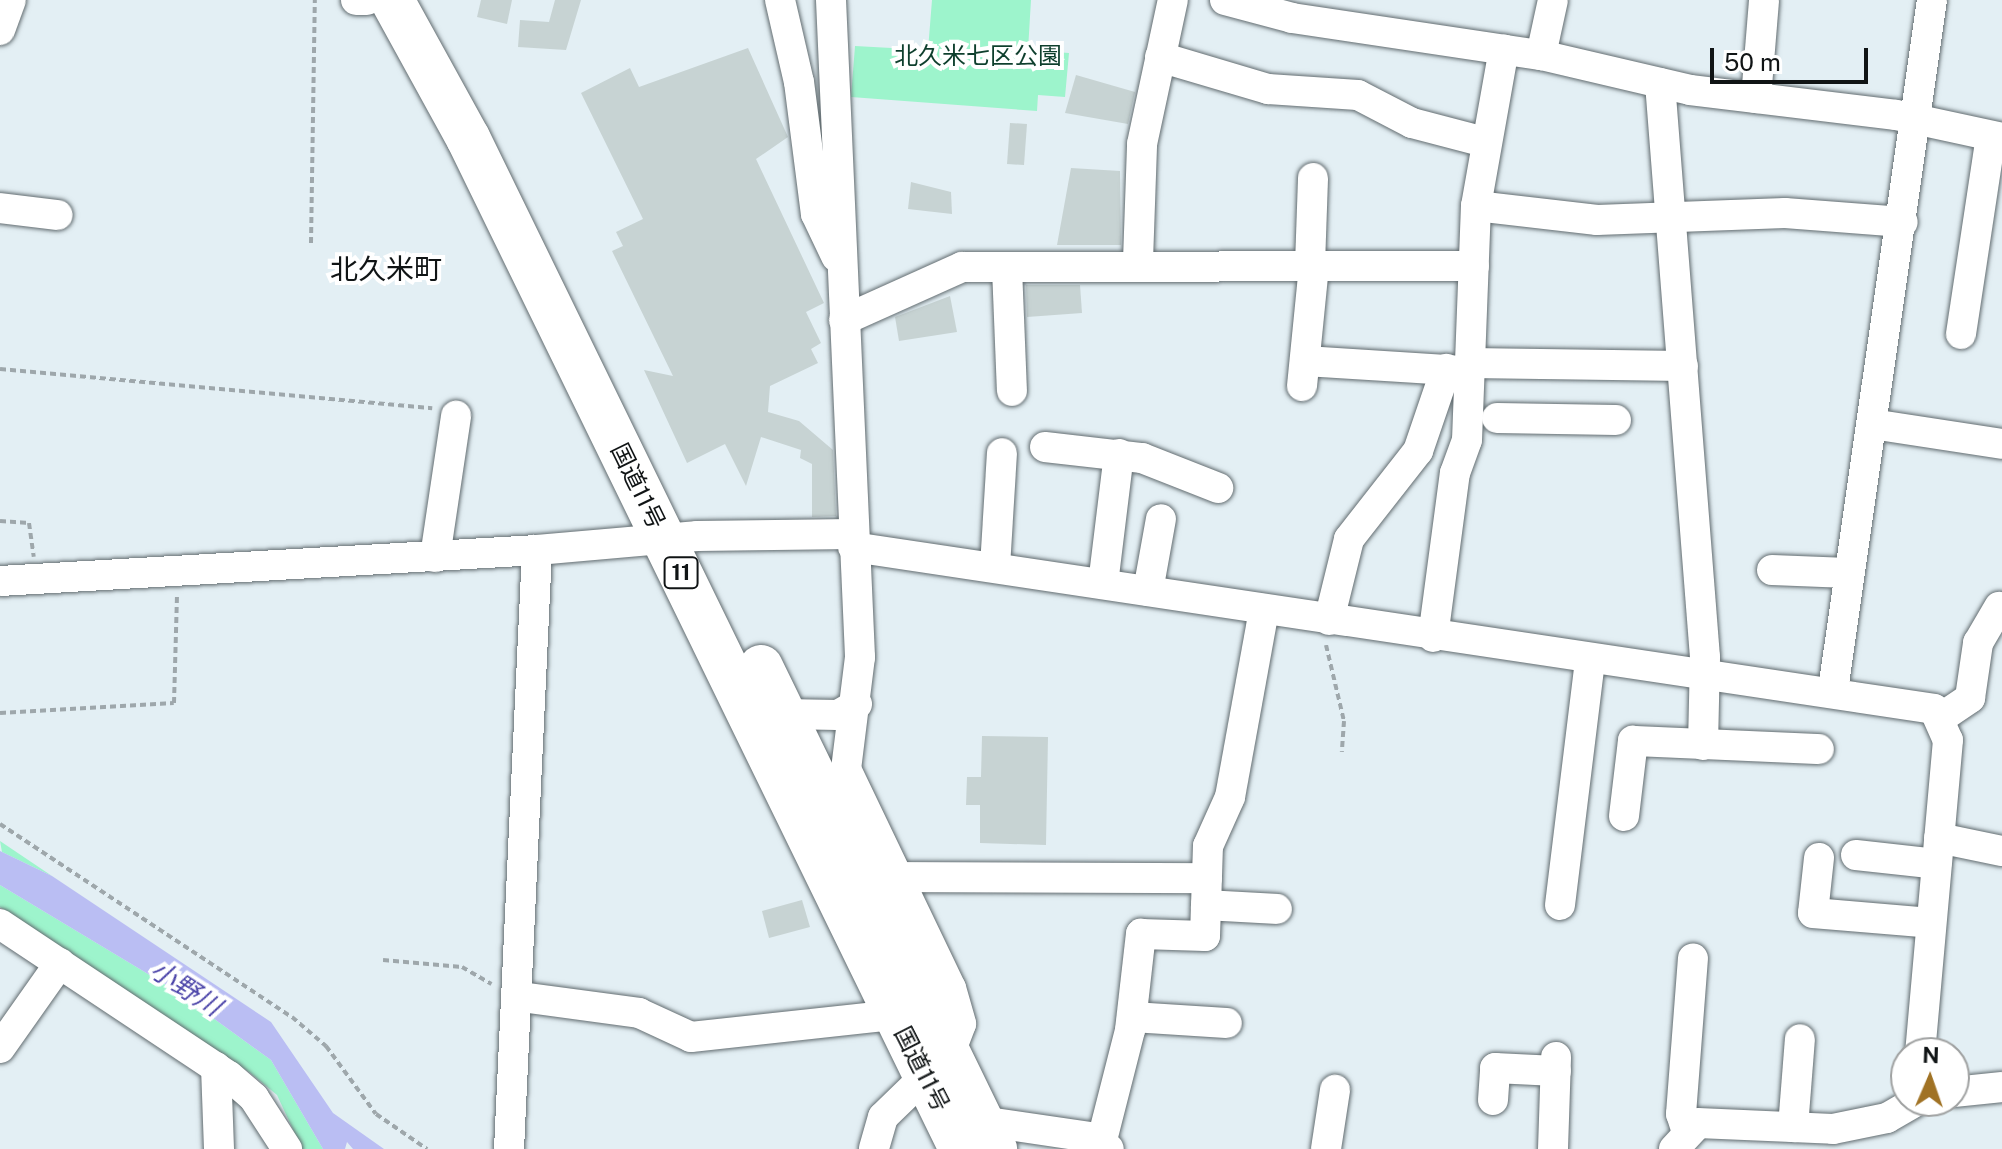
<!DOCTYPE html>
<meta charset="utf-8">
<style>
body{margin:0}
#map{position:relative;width:2002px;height:1149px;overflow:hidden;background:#e3eff4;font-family:"Public Sans","Noto Sans JP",sans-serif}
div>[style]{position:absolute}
.green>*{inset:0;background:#9df4cc}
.water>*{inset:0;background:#babef3}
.building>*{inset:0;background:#c7d3d3}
.path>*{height:4px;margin-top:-2px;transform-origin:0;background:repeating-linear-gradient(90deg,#9ea7ab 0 6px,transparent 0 10px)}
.roads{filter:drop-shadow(0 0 2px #626c70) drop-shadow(0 0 2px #626c70)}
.minor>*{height:30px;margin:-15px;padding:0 15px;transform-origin:15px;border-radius:15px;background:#fff}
.highway>*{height:44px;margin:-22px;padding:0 22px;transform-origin:22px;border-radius:22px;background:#fff}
span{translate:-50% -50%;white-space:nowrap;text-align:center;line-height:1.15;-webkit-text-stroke:8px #fff;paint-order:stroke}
.shield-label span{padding:2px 6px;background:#fff;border:2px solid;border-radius:6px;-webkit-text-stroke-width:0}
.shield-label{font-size:22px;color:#101415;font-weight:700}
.park-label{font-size:24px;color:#0e3f2d}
.street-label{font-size:24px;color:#101415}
.water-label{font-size:26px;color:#4c45a9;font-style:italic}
.quarter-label{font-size:28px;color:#101415}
.north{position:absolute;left:1890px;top:1037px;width:80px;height:80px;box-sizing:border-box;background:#fff;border:2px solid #9fa1a1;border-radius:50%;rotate:2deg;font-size:22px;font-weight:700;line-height:32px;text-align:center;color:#101415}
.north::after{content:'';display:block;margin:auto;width:28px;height:36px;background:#a07224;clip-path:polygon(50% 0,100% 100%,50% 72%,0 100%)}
.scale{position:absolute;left:1710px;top:48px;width:158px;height:36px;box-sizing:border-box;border:4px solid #101415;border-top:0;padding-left:10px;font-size:24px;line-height:28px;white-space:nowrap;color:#101415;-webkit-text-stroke:6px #fff;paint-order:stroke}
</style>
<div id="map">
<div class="green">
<i style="clip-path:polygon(932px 0,1031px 0,1028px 50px,1069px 53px,1065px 97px,1038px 95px,1037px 111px,851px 97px,855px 46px,928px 50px)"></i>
<i style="clip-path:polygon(0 841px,52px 876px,2px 852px)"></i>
<i style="clip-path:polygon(0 885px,173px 989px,271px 1060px,323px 1149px,302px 1149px,277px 1095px,249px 1072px,0 907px)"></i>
</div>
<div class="water">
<i style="clip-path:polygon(0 851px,52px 876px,271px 1022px,333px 1113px,384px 1149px,353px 1149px,347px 1142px,345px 1149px,323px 1149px,271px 1060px,173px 989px,0 885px)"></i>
</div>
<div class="building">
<i style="clip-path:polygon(481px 0,512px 0,507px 24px,477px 17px)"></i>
<i style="clip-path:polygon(555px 0,581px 0,566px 50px,518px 47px,520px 20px,549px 22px)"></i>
<i style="clip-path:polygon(748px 48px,788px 137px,756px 159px,824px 303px,806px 312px,821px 343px,811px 349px,818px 363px,770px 386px,768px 412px,799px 421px,833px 450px,836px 516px,812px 517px,812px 464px,800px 458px,801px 450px,761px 437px,746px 486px,725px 444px,687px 463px,644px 370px,673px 376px,612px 251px,623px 246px,616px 232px,643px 219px,581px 93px,630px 68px,639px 87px)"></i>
<i style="clip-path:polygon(1076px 75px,1135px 92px,1128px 124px,1065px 113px)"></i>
<i style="clip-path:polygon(1010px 123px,1027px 124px,1024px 165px,1007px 164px)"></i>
<i style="clip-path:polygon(1071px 168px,1120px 171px,1121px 245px,1057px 245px)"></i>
<i style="clip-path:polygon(911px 182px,951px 192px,952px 214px,908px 209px)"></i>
<i style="clip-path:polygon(1026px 285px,1080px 285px,1082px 313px,1027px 317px)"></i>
<i style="clip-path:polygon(950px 296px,957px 332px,899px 341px,895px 317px)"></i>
<i style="clip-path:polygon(982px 736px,1048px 737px,1046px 845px,980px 843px,980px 805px,966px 805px,967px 777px,981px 777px)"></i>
<i style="clip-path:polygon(802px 900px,810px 927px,769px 938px,762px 911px)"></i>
</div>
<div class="path">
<i style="left:311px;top:243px;width:243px;rotate:-89.1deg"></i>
<i style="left:0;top:369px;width:434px;rotate:5.2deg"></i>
<i style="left:0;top:521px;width:29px;rotate:4deg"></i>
<i style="left:29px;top:523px;width:34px;rotate:82deg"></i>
<i style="left:1326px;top:645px;width:78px;rotate:76.7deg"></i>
<i style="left:1344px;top:721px;width:31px;rotate:94deg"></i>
<i style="left:0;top:713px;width:174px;rotate:-3.3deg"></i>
<i style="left:174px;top:703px;width:107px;rotate:-88.4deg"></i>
<i style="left:0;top:824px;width:350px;rotate:33.5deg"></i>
<i style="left:292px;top:1017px;width:45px;rotate:40.5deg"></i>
<i style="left:326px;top:1046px;width:84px;rotate:53.7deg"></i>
<i style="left:376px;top:1114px;width:62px;rotate:34.5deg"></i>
<i style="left:383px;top:960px;width:79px;rotate:5.1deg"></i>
<i style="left:462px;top:967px;width:34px;rotate:30deg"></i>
</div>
<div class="roads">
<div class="minor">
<i style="left:356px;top:0;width:11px"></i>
<i style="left:780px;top:0;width:84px;rotate:77deg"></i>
<i style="left:799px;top:82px;width:133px;rotate:82.7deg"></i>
<i style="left:816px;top:214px;width:47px;rotate:64.5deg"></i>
<i style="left:831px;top:0;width:658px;rotate:87.47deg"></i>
<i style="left:860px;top:657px;width:113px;rotate:97.1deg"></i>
<i style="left:846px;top:769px;width:243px;rotate:64.4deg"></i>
<i style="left:951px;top:988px;width:37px;rotate:74deg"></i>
<i style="left:961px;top:1024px;width:30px;rotate:111deg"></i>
<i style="left:950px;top:1052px;width:93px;rotate:135.9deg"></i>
<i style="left:883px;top:1117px;width:33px;rotate:106deg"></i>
<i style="left:1225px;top:0;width:69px;rotate:15deg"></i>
<i style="left:1292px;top:18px;width:252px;rotate:8.5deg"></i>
<i style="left:1541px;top:55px;width:153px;rotate:13.2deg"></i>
<i style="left:1690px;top:90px;width:208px;rotate:6.9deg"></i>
<i style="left:1896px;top:115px;width:108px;rotate:12.2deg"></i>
<i style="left:0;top:30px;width:32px;rotate:-70deg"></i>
<i style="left:1541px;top:55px;width:56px;rotate:-77.7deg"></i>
<i style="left:1160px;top:57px;width:113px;rotate:16.5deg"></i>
<i style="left:1268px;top:89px;width:90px;rotate:3.8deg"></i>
<i style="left:1358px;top:95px;width:61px;rotate:27.4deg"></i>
<i style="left:1412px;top:123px;width:75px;rotate:14.6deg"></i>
<i style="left:1660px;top:83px;width:576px;rotate:85.52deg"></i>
<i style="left:1705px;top:657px;width:88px;rotate:91.3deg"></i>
<i style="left:1756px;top:98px;width:98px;rotate:-85.3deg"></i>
<i style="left:1476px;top:206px;width:122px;rotate:6.6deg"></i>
<i style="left:1597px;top:220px;width:188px;rotate:-2.1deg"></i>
<i style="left:1785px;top:213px;width:118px;rotate:4.4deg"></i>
<i style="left:0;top:208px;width:58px;rotate:6.9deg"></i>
<i style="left:1138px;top:261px;width:117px;rotate:-88deg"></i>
<i style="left:1142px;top:144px;width:147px;rotate:-77.9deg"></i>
<i style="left:1310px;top:265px;width:87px;rotate:-88deg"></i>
<i style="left:1007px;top:268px;width:123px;rotate:87.7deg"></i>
<i style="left:844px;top:320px;width:129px;rotate:-24.2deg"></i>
<i style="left:962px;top:267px;width:512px;rotate:-0.11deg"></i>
<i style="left:1961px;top:334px;width:200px;rotate:-81.4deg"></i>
<i style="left:1305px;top:361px;width:157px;rotate:3.6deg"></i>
<i style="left:1470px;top:363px;width:213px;rotate:0.8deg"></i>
<i style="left:1302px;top:386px;width:122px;rotate:-84.3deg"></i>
<i style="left:1497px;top:418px;width:119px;rotate:1deg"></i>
<i style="left:1872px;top:424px;width:132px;rotate:8.7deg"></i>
<i style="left:1045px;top:447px;width:98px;rotate:6.5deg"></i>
<i style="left:1142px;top:458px;width:82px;rotate:21.5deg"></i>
<i style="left:853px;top:547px;width:1093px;rotate:8.52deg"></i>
<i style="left:1934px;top:709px;width:34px;rotate:66deg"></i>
<i style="left:1948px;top:740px;width:314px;rotate:95.1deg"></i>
<i style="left:435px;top:557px;width:143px;rotate:-81.5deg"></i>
<i style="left:995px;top:567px;width:114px;rotate:-86.5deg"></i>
<i style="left:1772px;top:570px;width:76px;rotate:2.3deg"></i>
<i style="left:0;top:581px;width:538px;rotate:-3.3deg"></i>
<i style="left:1103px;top:584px;width:131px;rotate:-83deg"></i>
<i style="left:1148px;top:591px;width:73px;rotate:-79.8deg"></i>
<i style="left:1329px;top:620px;width:83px;rotate:-76.1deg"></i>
<i style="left:1349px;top:539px;width:112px;rotate:-51.9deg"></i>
<i style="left:1418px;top:451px;width:87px;rotate:-71.1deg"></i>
<i style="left:1433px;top:637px;width:165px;rotate:-82.4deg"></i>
<i style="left:1455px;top:473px;width:35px;rotate:-70deg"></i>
<i style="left:1467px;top:440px;width:234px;rotate:-87.8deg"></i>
<i style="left:1476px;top:206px;width:159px;rotate:-79.9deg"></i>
<i style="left:1833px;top:690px;width:697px;rotate:-81.84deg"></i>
<i style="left:784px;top:714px;width:54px;rotate:1.1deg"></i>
<i style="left:838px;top:715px;width:22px;rotate:-30deg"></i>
<i style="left:1942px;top:717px;width:34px;rotate:-34deg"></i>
<i style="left:1970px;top:698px;width:56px;rotate:-81.7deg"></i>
<i style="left:1978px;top:643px;width:42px;rotate:-59.7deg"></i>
<i style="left:1624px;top:816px;width:76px;rotate:-83.2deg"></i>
<i style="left:1633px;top:741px;width:186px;rotate:2.5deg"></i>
<i style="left:1939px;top:838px;width:64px;rotate:11.7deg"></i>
<i style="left:1856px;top:855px;width:81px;rotate:6.3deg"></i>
<i style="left:1819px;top:858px;width:55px;rotate:96.2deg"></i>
<i style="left:1813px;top:913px;width:118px;rotate:4.8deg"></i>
<i style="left:895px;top:877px;width:312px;rotate:0.2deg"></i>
<i style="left:1206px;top:905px;width:71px;rotate:3.2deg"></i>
<i style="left:1560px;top:905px;width:247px;rotate:-83deg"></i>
<i style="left:0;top:924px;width:275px;rotate:33.6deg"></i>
<i style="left:229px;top:1076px;width:33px;rotate:41deg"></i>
<i style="left:254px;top:1098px;width:61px;rotate:57.1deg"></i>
<i style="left:521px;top:997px;width:119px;rotate:7.7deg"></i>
<i style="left:639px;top:1013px;width:57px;rotate:24.8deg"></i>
<i style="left:691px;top:1037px;width:205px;rotate:-6.2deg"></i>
<i style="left:1132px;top:1017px;width:95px;rotate:3.6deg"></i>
<i style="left:0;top:1048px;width:104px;rotate:-54.8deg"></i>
<i style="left:216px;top:1067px;width:82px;rotate:87.9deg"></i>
<i style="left:1954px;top:1092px;width:48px;rotate:-5.9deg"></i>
<i style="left:1493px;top:1100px;width:32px;rotate:-86deg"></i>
<i style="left:1495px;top:1068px;width:61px;rotate:2.8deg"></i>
<i style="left:981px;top:1121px;width:109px;rotate:8.4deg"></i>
<i style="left:1089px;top:1137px;width:23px;rotate:31deg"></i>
<i style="left:1793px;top:1127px;width:88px;rotate:-85.5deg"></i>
<i style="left:1686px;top:1129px;width:16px;rotate:-108deg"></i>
<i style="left:1681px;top:1114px;width:156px;rotate:-85.6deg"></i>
<i style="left:1101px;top:1144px;width:118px;rotate:-75.7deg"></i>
<i style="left:1130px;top:1030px;width:97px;rotate:-83.5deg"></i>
<i style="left:1141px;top:934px;width:64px;rotate:1.8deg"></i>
<i style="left:1205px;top:936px;width:90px;rotate:-88.1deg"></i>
<i style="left:1208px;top:846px;width:54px;rotate:-65.8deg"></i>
<i style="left:1230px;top:797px;width:191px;rotate:-79.7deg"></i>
<i style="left:509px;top:1149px;width:600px;rotate:-87.32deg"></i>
<i style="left:537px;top:550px;width:161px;rotate:-5deg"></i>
<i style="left:697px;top:536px;width:155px;rotate:-0.7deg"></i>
<i style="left:1326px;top:1149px;width:60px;rotate:-81.3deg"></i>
<i style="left:1553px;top:1149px;width:92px;rotate:-88.1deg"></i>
<i style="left:1674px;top:1149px;width:35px;rotate:-47deg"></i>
<i style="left:1698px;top:1123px;width:135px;rotate:2.5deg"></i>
<i style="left:1833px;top:1129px;width:55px;rotate:-11.5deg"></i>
<i style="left:1887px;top:1118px;width:34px;rotate:-30deg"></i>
</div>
<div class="highway">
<i style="left:392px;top:0;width:158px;rotate:61.2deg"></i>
<i style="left:468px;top:138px;width:1125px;rotate:64deg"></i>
<i style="left:761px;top:667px;width:536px;rotate:64.1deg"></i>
</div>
</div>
<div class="shield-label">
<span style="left:681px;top:573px">11</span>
</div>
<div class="park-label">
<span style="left:978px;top:56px">北久米七区公園</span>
</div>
<div class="street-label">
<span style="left:638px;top:486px;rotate:64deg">国道11号</span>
<span style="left:922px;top:1069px;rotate:63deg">国道11号</span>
</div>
<div class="water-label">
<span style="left:186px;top:988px;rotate:33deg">小野川</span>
</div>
<div class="quarter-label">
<span style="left:386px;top:269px">北久米町</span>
</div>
<div class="north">N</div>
<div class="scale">50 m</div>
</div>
